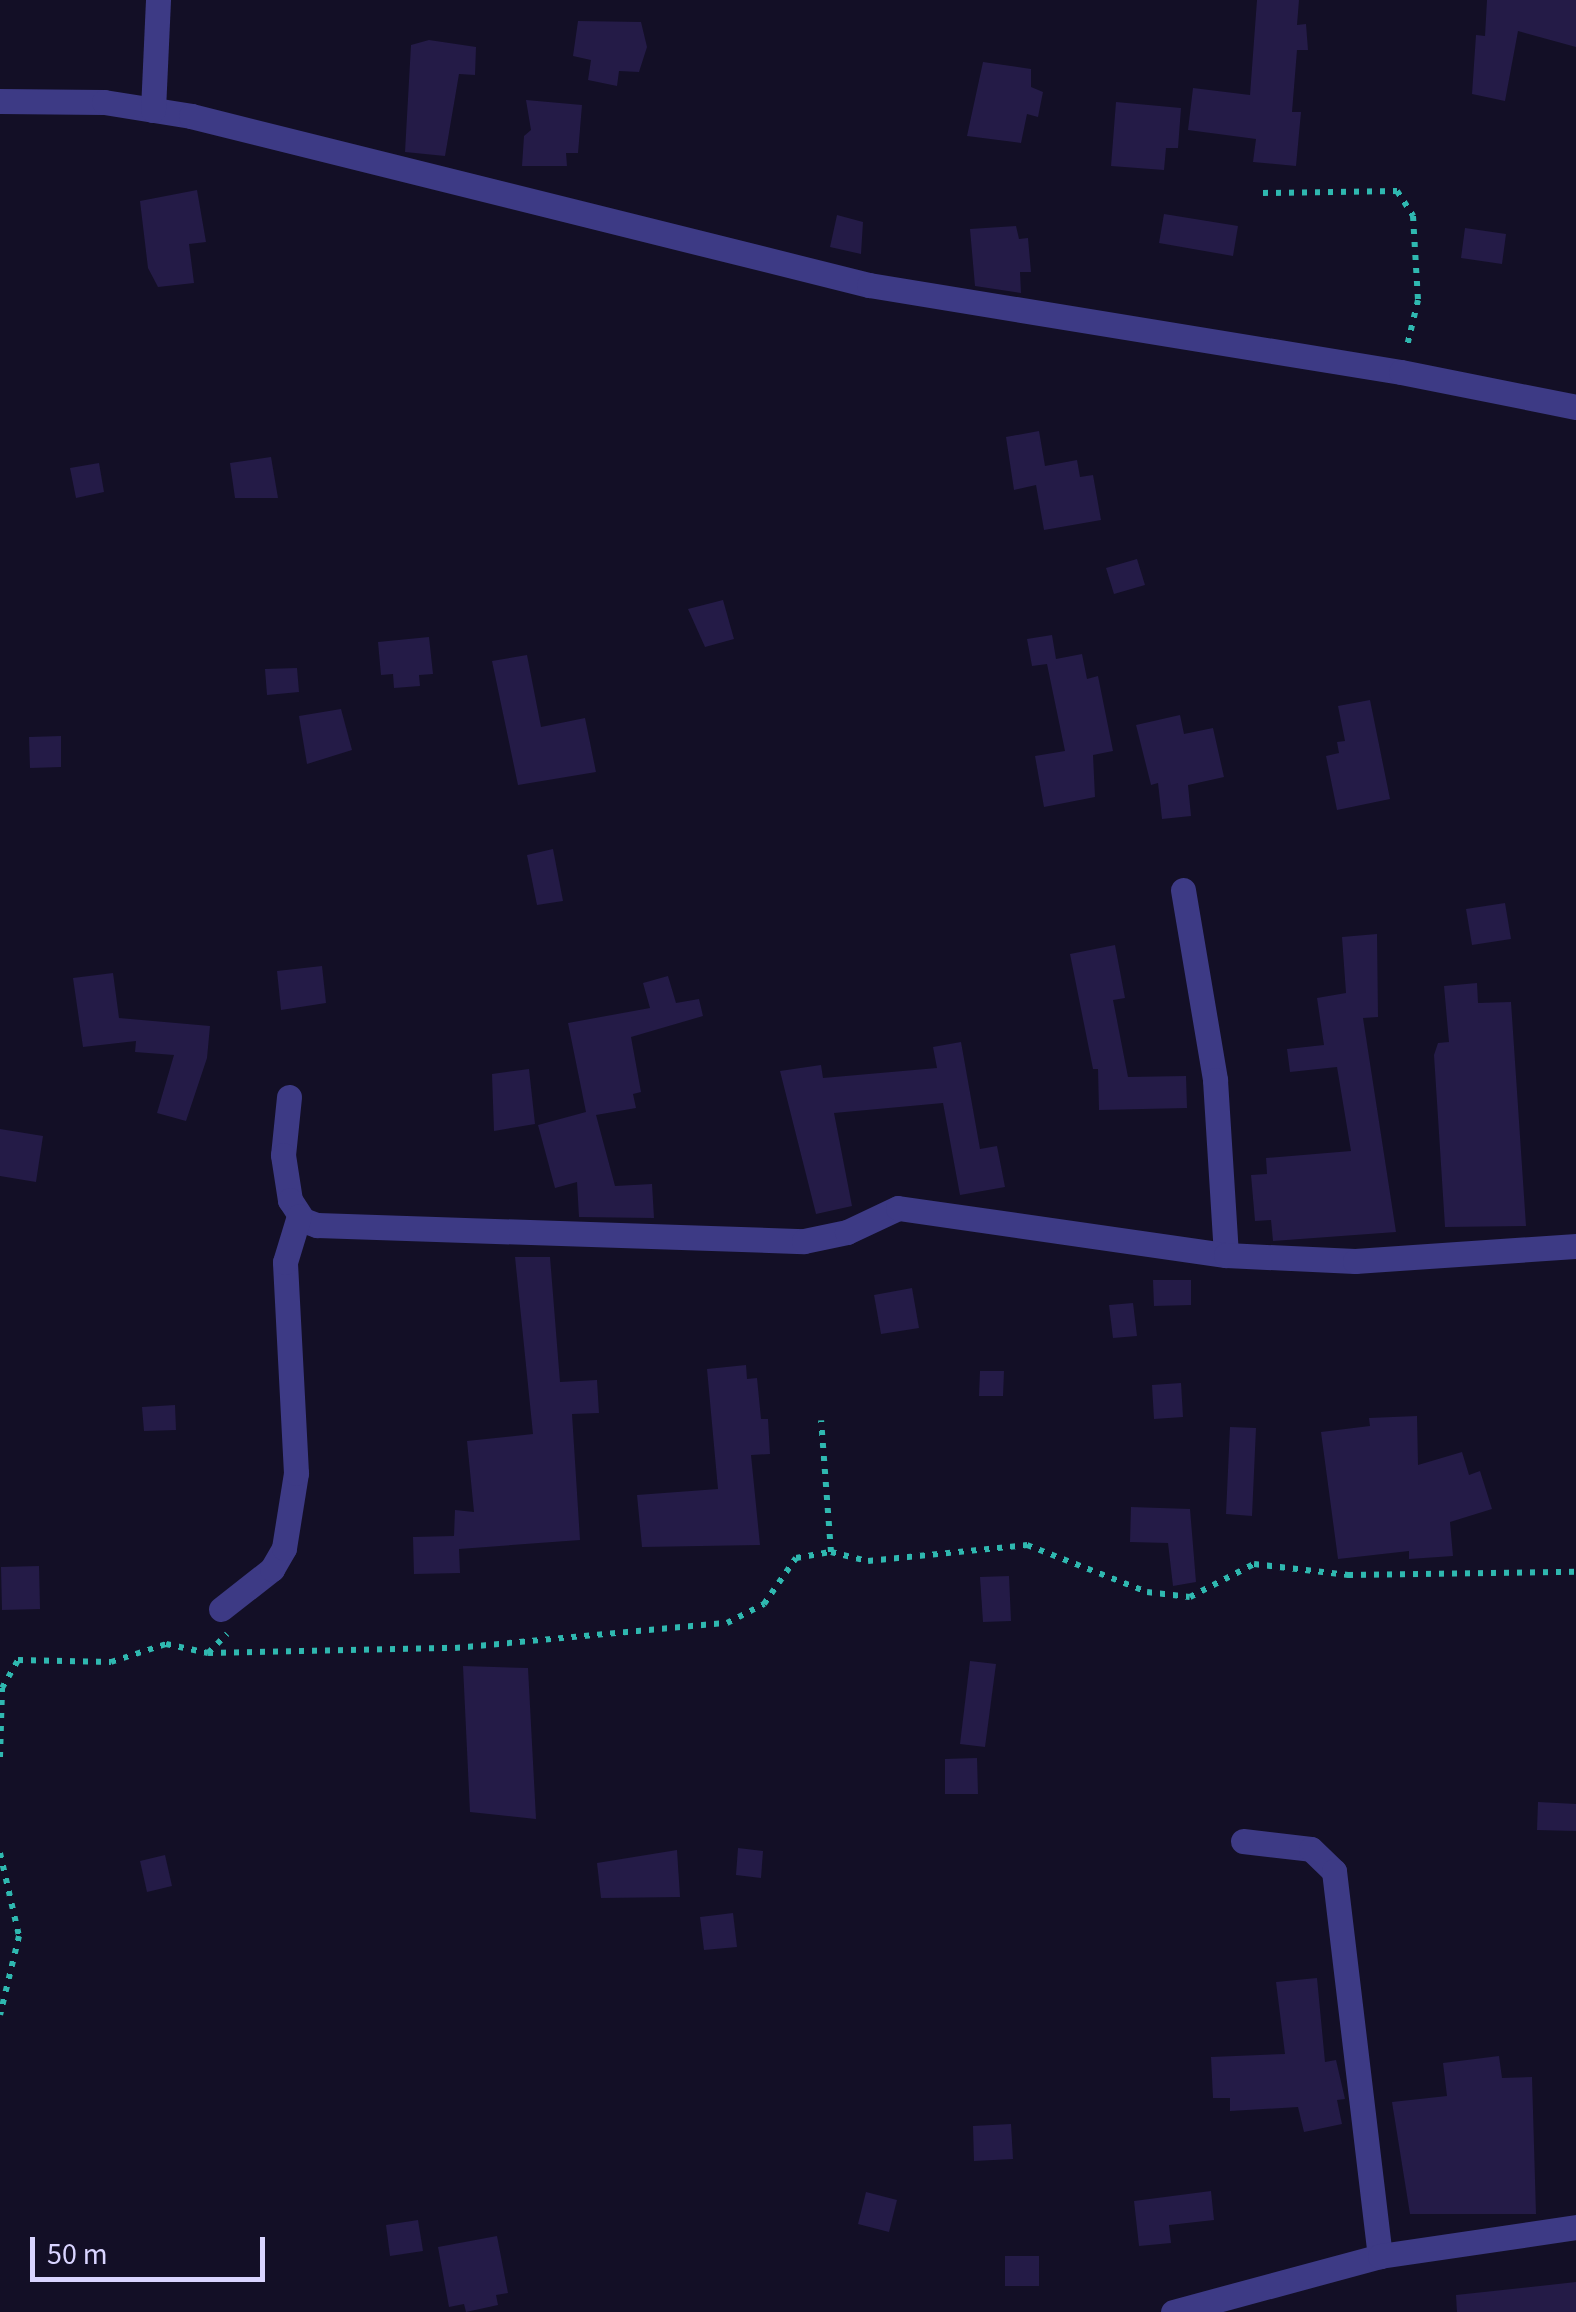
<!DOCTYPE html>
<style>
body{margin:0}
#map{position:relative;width:1576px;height:2312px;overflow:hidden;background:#130f26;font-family:"Source Sans 3",sans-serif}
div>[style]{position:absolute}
.building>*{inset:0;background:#241b47}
.path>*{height:6px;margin-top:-3px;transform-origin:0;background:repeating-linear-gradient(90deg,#2fb8b0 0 5px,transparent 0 13px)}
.minor>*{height:25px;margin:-12.5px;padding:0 12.5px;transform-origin:12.5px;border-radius:12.5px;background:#3d3a85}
span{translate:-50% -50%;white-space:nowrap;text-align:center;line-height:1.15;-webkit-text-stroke:8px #130f26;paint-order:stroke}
.scale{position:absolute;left:30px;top:2237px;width:235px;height:45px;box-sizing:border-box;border:5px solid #d9d4ff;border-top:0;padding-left:12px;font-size:30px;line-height:35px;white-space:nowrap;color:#d9d4ff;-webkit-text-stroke:8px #130f26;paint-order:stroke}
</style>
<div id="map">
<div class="building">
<i style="clip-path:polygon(1257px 0,1299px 0,1297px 25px,1306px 24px,1308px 50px,1297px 50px,1292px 112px,1301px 112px,1296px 166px,1253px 162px,1256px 139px,1188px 130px,1193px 88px,1250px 95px)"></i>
<i style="clip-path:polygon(1487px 0,1576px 0,1576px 47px,1518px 31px,1505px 101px,1472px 94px,1476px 35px,1485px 36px)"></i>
<i style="clip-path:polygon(578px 21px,641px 22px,647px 47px,639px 72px,619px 71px,617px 86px,588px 80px,591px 60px,573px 56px)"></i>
<i style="clip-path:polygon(429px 40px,476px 47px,475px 75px,459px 74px,445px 156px,405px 152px,411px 45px)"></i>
<i style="clip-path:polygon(983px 62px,1031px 69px,1031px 87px,1043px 92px,1038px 117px,1027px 114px,1021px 143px,967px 136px)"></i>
<i style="clip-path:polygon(526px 100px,582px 105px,578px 153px,566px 153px,567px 166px,522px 166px,524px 136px,531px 130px)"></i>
<i style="clip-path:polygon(1116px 102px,1181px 108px,1178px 148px,1166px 148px,1164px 170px,1111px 166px)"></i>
<i style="clip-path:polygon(197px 190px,206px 242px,189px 244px,194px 283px,158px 287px,148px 268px,140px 201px)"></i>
<i style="clip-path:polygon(1164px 214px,1238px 226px,1233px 256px,1159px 243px)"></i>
<i style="clip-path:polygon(837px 215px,863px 222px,861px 254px,830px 247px)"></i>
<i style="clip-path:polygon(1016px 226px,1019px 239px,1028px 238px,1031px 272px,1020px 272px,1021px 293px,975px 286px,970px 229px)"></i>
<i style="clip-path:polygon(1465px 228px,1506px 234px,1502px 264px,1461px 258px)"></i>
<i style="clip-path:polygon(1039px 431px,1045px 466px,1077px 460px,1080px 477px,1093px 475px,1101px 520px,1044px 530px,1036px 485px,1014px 490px,1006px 437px)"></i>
<i style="clip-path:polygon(271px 457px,278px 498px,235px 498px,230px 463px)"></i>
<i style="clip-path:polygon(99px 463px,104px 492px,76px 498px,70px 468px)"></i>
<i style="clip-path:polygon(1137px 559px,1145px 585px,1114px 594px,1106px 568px)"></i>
<i style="clip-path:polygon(723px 600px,734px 639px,705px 647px,688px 609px)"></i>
<i style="clip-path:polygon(1052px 635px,1056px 659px,1082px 654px,1087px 679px,1098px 676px,1113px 751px,1093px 755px,1095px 797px,1044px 807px,1035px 756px,1065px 751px,1047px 664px,1032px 666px,1027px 639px)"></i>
<i style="clip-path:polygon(429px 637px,433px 674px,419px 675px,420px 686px,394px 688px,393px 674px,381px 675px,378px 642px)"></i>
<i style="clip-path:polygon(527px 655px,541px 727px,585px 718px,596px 772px,518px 785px,492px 661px)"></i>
<i style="clip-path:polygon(297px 668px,299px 692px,267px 695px,265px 669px)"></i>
<i style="clip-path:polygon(1370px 700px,1390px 799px,1337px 810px,1326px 756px,1339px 753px,1337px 742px,1345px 741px,1338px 706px)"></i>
<i style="clip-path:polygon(341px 709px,352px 750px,307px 764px,299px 716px)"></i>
<i style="clip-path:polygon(1180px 715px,1184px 734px,1213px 728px,1224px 777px,1188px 785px,1191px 816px,1162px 819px,1158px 783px,1151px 785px,1136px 725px)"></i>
<i style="clip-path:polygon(61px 736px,61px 767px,30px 768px,29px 737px)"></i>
<i style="clip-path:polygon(553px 849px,563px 901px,537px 905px,527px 855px)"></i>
<i style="clip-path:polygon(1505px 903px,1511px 939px,1472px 945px,1466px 909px)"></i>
<i style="clip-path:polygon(1377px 934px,1378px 1017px,1363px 1018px,1396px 1232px,1273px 1241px,1271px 1220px,1255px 1221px,1251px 1175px,1267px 1174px,1266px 1158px,1351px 1151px,1337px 1067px,1290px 1072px,1287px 1049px,1324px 1045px,1317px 998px,1346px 993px,1342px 937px)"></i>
<i style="clip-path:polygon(1115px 945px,1125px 998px,1113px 1000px,1128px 1077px,1186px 1076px,1187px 1108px,1099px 1110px,1098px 1069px,1093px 1069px,1070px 954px)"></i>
<i style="clip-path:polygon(322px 966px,326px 1003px,281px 1010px,277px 971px)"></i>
<i style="clip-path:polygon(113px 973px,119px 1018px,210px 1026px,207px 1058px,186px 1121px,157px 1113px,174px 1055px,135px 1052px,136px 1041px,83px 1047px,73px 978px)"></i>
<i style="clip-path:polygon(668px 976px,676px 1003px,699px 999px,703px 1016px,631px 1037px,641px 1092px,633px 1094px,636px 1108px,596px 1115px,615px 1186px,652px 1184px,654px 1218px,579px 1217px,577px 1182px,555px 1188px,538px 1125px,586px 1112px,568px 1023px,650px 1008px,643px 983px)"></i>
<i style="clip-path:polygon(1477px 983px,1478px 1003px,1511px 1002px,1526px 1226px,1445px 1227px,1434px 1055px,1438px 1043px,1449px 1042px,1444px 986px)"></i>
<i style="clip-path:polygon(961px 1042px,980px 1149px,997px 1146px,1005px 1187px,960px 1195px,943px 1103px,834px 1113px,852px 1206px,816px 1214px,780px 1071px,821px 1065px,823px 1078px,937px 1068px,933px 1047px)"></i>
<i style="clip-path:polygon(529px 1069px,535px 1124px,494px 1131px,492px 1074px)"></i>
<i style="clip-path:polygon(0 1129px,43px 1136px,36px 1182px,0 1176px)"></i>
<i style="clip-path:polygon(515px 1257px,550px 1257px,560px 1382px,597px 1380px,599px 1413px,572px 1414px,580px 1540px,459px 1549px,460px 1573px,414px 1574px,413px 1537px,454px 1536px,455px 1510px,474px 1512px,467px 1441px,533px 1434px)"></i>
<i style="clip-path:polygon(1153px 1280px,1191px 1280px,1191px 1305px,1154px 1306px)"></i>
<i style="clip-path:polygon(912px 1288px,919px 1328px,881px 1334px,874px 1295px)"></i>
<i style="clip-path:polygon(1133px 1303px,1137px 1336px,1113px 1338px,1109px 1305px)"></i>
<i style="clip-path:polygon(746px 1365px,747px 1379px,757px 1378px,761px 1419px,768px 1419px,770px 1454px,751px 1455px,760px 1545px,642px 1547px,637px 1495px,718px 1489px,707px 1369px)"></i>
<i style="clip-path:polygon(980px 1371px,1004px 1371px,1003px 1396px,979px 1396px)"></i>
<i style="clip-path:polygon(1181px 1383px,1183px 1417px,1154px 1419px,1152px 1385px)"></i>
<i style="clip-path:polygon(175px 1405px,176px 1430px,144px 1431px,142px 1407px)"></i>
<i style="clip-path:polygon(1417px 1416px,1418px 1465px,1462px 1452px,1469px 1475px,1480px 1471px,1492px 1509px,1450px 1522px,1453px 1556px,1409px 1559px,1409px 1551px,1338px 1559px,1321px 1432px,1370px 1426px,1369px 1418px)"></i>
<i style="clip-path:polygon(1230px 1427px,1256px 1428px,1252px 1516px,1226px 1514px)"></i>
<i style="clip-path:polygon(1131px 1507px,1190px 1509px,1196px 1582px,1173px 1586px,1168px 1543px,1130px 1542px)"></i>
<i style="clip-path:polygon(39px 1566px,40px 1609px,2px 1610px,1px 1567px)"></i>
<i style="clip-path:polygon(1009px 1576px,1011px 1621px,983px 1622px,980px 1577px)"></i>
<i style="clip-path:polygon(970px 1661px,996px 1664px,985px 1747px,960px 1744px)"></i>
<i style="clip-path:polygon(463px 1666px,528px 1668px,536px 1819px,470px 1812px)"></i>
<i style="clip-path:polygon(977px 1758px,978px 1794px,945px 1794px,945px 1759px)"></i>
<i style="clip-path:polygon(1538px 1802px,1576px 1804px,1576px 1831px,1537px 1830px)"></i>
<i style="clip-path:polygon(738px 1848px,763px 1851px,761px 1878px,736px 1875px)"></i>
<i style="clip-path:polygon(677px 1850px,680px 1897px,601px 1898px,597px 1863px)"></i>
<i style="clip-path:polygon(165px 1855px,172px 1886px,147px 1892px,140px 1861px)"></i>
<i style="clip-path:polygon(733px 1913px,737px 1947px,704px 1950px,700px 1917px)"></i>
<i style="clip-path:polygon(1317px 1978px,1325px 2062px,1336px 2060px,1345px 2099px,1337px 2100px,1342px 2124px,1304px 2132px,1298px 2107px,1230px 2111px,1230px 2098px,1213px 2098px,1211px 2057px,1285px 2054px,1276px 1982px)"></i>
<i style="clip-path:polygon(1499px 2056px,1502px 2078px,1532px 2077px,1536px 2214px,1410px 2214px,1392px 2102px,1447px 2096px,1443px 2063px)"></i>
<i style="clip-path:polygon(1011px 2124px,1013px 2159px,974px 2161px,973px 2126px)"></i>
<i style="clip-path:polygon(1211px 2191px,1214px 2220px,1169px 2225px,1171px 2243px,1139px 2246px,1134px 2201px)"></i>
<i style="clip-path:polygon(866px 2192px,897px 2200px,889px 2232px,858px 2224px)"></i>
<i style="clip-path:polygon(418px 2220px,423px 2251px,390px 2256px,386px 2225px)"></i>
<i style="clip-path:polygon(497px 2236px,508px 2293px,496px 2295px,498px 2305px,466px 2312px,464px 2304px,449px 2307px,438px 2247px)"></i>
<i style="clip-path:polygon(1005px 2256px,1039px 2256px,1039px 2286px,1005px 2286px)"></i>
<i style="clip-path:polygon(1576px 2282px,1576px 2312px,1457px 2312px,1456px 2295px)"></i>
</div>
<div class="path">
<i style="left:1263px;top:193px;width:134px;rotate:-0.9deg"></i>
<i style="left:1397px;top:191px;width:30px;rotate:57deg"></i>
<i style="left:1413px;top:216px;width:84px;rotate:86.6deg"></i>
<i style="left:1418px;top:300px;width:47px;rotate:103.4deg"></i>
<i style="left:831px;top:1552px;width:38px;rotate:14deg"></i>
<i style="left:868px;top:1561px;width:160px;rotate:-5.7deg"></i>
<i style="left:1027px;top:1545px;width:129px;rotate:21.4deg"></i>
<i style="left:1147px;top:1592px;width:43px;rotate:6.6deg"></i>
<i style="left:1190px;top:1597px;width:72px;rotate:-27.3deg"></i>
<i style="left:1254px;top:1564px;width:95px;rotate:6.7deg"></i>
<i style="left:1348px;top:1575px;width:228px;rotate:-0.8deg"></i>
<i style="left:208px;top:1653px;width:247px;rotate:-1.2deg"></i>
<i style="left:455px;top:1648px;width:273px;rotate:-5.3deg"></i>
<i style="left:727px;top:1623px;width:42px;rotate:-27.2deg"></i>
<i style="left:764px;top:1604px;width:56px;rotate:-55.2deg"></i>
<i style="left:796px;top:1558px;width:36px;rotate:-10deg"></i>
<i style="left:831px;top:1552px;width:132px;rotate:-94.3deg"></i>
<i style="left:0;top:1757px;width:69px;rotate:-88.3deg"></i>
<i style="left:2px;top:1688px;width:32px;rotate:-60deg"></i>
<i style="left:18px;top:1660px;width:93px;rotate:1.2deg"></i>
<i style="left:111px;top:1662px;width:58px;rotate:-18.1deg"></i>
<i style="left:166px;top:1644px;width:43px;rotate:12.1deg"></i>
<i style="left:208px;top:1653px;width:27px;rotate:-45deg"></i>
<i style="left:0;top:1853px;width:85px;rotate:77.1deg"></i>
<i style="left:19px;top:1936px;width:81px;rotate:103.5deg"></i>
</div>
<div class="minor">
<i style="left:0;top:101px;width:104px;rotate:0.6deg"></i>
<i style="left:104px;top:102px;width:88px;rotate:9.1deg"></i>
<i style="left:191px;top:116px;width:699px;rotate:14deg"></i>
<i style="left:869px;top:285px;width:539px;rotate:9.29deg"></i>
<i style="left:1401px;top:372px;width:178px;rotate:11.3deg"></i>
<i style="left:153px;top:110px;width:110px;rotate:-87.4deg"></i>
<i style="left:1183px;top:890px;width:193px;rotate:80.4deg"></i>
<i style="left:1215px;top:1080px;width:175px;rotate:86.4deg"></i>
<i style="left:289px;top:1097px;width:58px;rotate:95.9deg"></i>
<i style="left:283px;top:1155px;width:46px;rotate:81.2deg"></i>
<i style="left:290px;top:1200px;width:24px;rotate:57deg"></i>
<i style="left:303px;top:1220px;width:15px;rotate:20deg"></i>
<i style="left:317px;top:1225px;width:487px;rotate:1.9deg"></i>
<i style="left:804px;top:1241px;width:44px;rotate:-11.8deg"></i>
<i style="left:847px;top:1232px;width:56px;rotate:-25.2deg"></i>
<i style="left:898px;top:1208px;width:331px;rotate:8.2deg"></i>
<i style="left:1226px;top:1255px;width:129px;rotate:2.7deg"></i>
<i style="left:1355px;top:1261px;width:222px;rotate:-3.9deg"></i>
<i style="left:221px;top:1609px;width:65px;rotate:-38.1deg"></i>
<i style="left:272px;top:1569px;width:24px;rotate:-60deg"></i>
<i style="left:284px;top:1548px;width:76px;rotate:-80.9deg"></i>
<i style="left:296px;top:1473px;width:211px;rotate:-93deg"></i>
<i style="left:285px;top:1262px;width:48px;rotate:-73.1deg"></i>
<i style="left:1243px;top:1841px;width:68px;rotate:6.7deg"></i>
<i style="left:1311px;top:1849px;width:32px;rotate:44deg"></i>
<i style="left:1334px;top:1871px;width:388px;rotate:83.2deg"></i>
<i style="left:1173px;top:2312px;width:214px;rotate:-15.1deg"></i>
<i style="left:1380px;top:2256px;width:198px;rotate:-8.4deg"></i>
</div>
<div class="scale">50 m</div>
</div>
